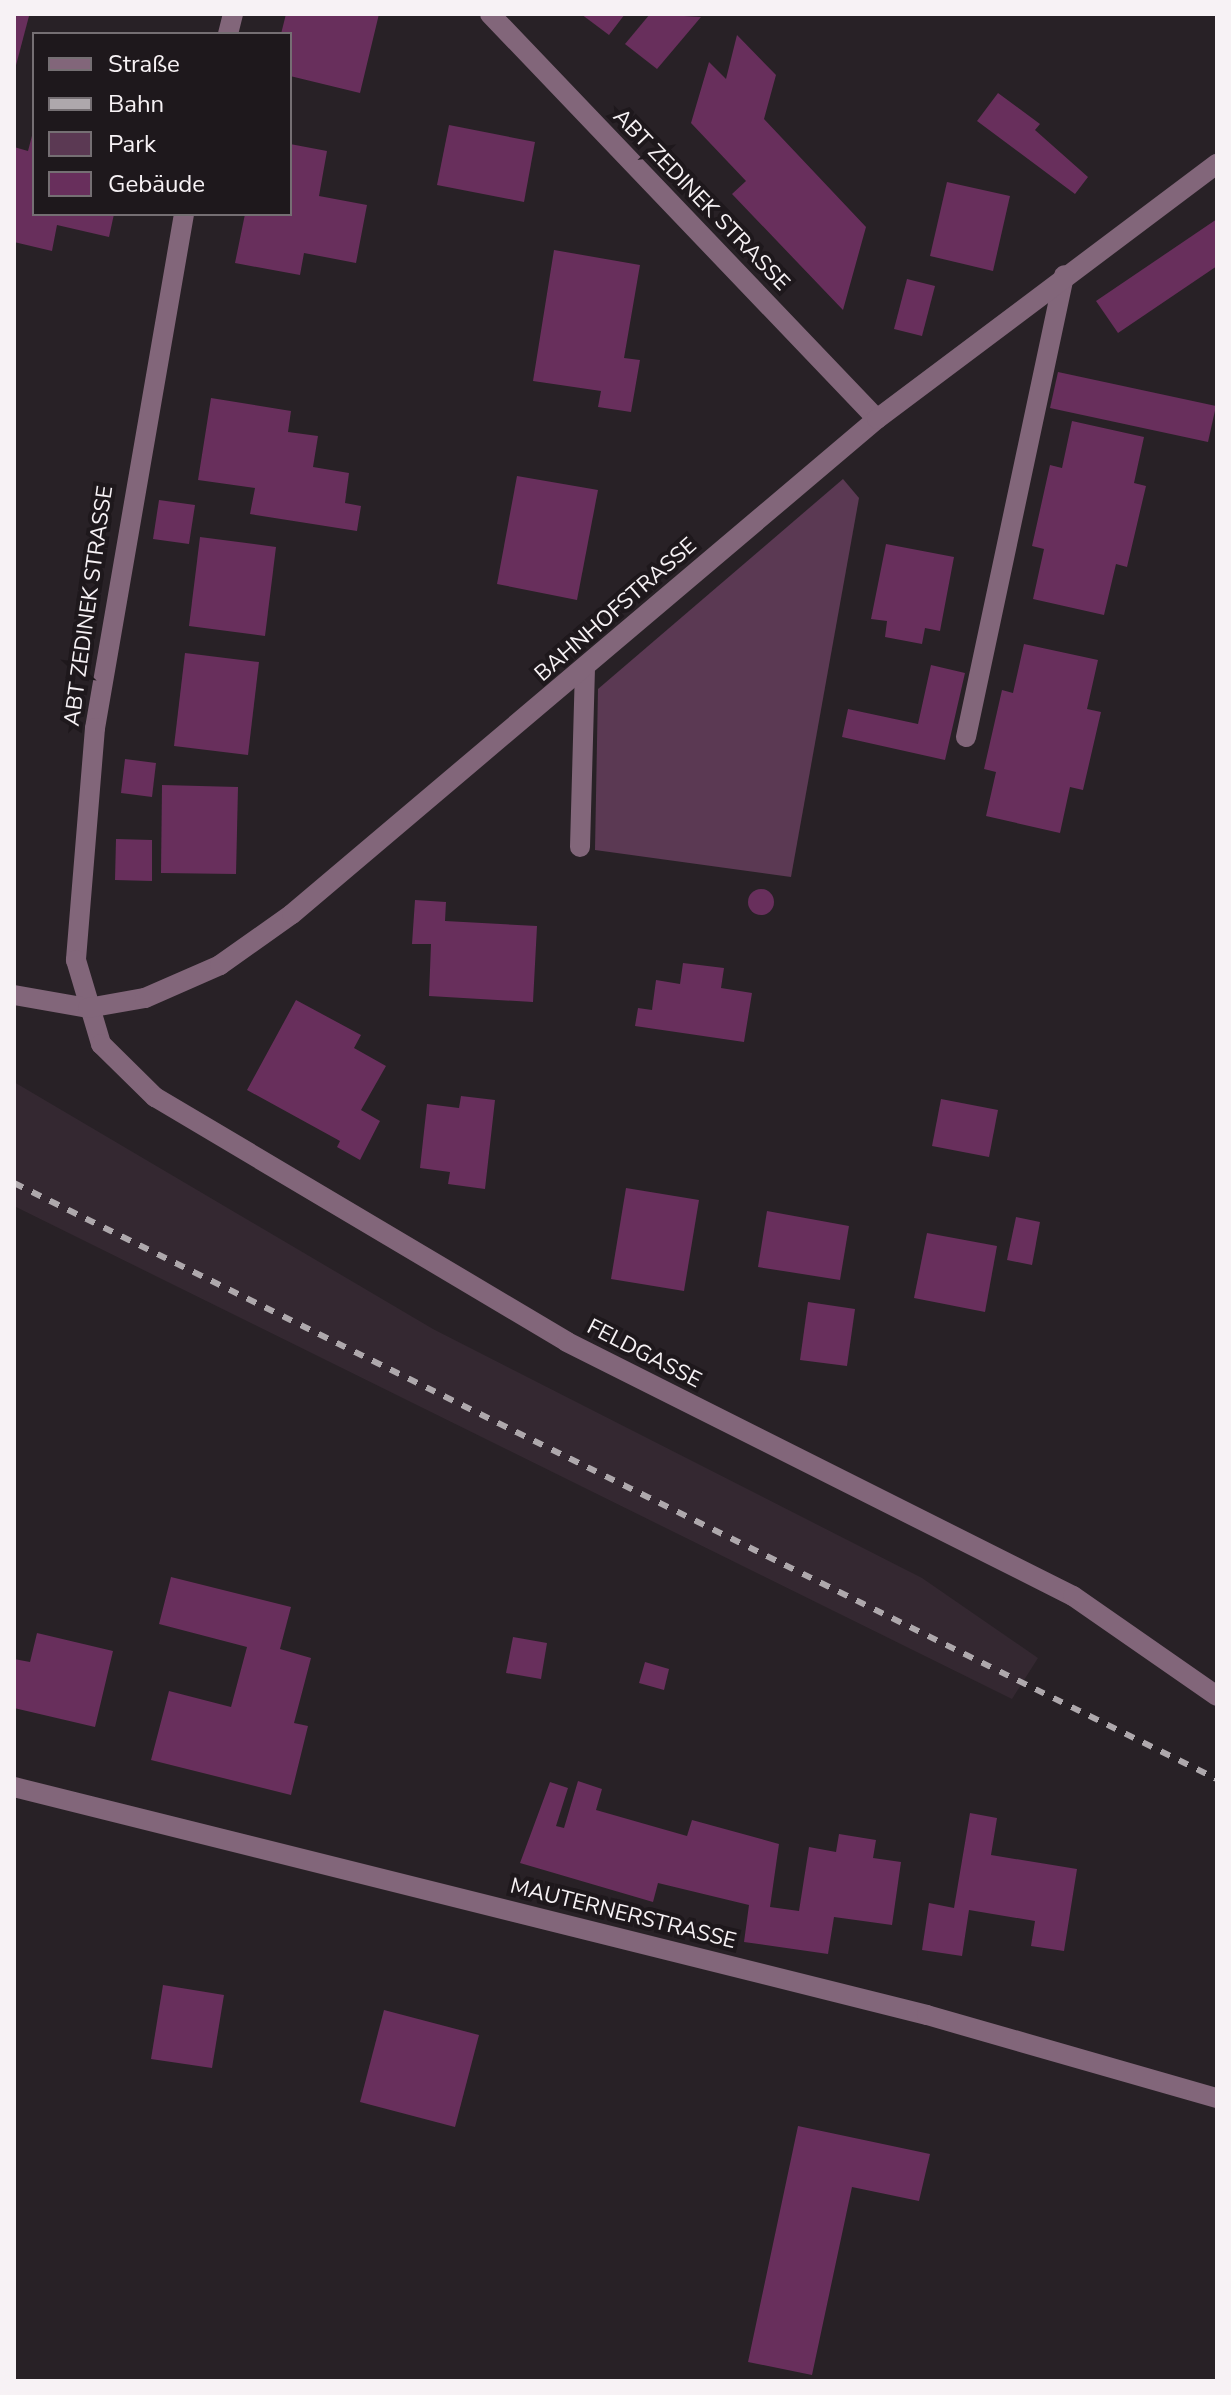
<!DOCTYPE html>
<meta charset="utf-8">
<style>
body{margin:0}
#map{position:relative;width:1231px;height:2395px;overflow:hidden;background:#282126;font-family:"Nunito Sans",sans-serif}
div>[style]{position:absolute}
.built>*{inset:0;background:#342831}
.green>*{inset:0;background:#5b3953}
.building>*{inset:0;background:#682f5c}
.round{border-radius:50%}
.service>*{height:20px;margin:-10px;padding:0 10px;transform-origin:10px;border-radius:10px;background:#82667a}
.minor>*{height:20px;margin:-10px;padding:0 10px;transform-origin:10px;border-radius:10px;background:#82667a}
.tertiary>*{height:20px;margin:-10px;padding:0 10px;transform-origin:10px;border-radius:10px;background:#82667a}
.rail>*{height:6px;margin-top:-3px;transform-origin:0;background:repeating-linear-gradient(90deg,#aea8ac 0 10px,transparent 0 20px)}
span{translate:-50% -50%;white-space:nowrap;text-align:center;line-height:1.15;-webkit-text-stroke:8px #1e181c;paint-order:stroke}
.street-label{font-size:22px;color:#f7f2f5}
.frame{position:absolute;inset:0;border:16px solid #f7f2f5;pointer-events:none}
.legend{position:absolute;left:32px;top:32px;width:260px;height:184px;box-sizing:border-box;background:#1e181c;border:2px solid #756f73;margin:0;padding:10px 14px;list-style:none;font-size:24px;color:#f7f2f5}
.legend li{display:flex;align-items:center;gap:16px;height:40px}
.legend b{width:40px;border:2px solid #756f73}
</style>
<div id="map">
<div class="built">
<i style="clip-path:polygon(14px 1082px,433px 1329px,922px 1578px,1038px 1658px,1012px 1699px,14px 1206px)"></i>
</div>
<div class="green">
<i style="clip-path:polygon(843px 479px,859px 498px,791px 877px,595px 850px,598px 689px)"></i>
</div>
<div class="building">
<i style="clip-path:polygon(14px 14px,29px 16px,15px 69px,14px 69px)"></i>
<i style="clip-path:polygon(286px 14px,379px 14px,360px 93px,290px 76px,290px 34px,281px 34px)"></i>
<i style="clip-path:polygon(581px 14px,625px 14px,609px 35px)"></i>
<i style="clip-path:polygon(650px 14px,701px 17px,657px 69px,625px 44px)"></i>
<i style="clip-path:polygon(737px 35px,776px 75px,764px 119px,866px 227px,843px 310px,732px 194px,746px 181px,691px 123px,709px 62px,726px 79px)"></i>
<i style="clip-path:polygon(998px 93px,1040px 124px,1035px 130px,1088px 177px,1075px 194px,977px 121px)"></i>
<i style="clip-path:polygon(449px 125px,535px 142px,524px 202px,437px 185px)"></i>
<i style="clip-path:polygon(34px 128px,34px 214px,114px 214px,109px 237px,57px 225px,52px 251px,14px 242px,14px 147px,28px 151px)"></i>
<i style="clip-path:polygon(290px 144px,327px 151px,319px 196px,367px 205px,356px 263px,304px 253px,300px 275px,235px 263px,245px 214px,290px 214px)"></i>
<i style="clip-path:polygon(947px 182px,1010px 196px,993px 271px,930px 256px)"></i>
<i style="clip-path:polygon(1217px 219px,1217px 266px,1118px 333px,1096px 301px)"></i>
<i style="clip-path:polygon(554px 250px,640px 265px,624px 358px,640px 360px,631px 412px,598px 407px,601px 391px,533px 381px)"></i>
<i style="clip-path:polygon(907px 279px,935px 286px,922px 336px,894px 329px)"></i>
<i style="clip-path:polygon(1058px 372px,1216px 406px,1208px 442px,1050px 408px)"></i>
<i style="clip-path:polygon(211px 398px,291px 411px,288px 432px,318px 436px,313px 467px,349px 473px,345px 503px,361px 506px,357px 531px,250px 514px,255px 488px,198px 480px)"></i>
<i style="clip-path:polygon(1072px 421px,1144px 437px,1134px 483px,1146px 486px,1127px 567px,1116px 564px,1104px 615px,1033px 599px,1044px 549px,1032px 546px,1050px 465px,1062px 468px)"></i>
<i style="clip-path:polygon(517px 476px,598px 490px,577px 600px,497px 584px)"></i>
<i style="clip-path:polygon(159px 500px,195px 505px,189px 544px,153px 539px)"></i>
<i style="clip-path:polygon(200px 537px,276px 547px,265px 636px,189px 626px)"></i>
<i style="clip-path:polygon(886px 544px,954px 557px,940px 631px,925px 628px,922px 644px,885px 637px,887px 621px,871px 619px)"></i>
<i style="clip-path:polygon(1024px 644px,1098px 660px,1087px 709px,1101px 712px,1083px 790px,1070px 787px,1060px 833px,986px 816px,996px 772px,984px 769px,1002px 690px,1013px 693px)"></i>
<i style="clip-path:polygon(185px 653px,259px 662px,248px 755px,174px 746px)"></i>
<i style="clip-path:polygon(931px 665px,965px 673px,945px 760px,842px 737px,848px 709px,918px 724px)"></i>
<i style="clip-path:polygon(125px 759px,156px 763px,152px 797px,121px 793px)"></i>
<i style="clip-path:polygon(162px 785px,238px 787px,236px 874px,161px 873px)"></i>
<i style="clip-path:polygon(116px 839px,152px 840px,152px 881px,115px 880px)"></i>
<i class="round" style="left:748px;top:889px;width:26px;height:26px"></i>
<i style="clip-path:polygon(415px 900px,446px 902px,445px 921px,537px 926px,533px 1002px,429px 996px,431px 944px,412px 944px)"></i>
<i style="clip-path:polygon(683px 963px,724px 968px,721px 988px,752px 993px,744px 1042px,635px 1026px,638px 1008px,652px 1010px,656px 980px,680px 984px)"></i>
<i style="clip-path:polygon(296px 1000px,361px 1035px,354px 1048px,386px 1066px,361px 1110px,380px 1121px,360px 1160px,337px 1147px,340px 1141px,247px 1090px)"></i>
<i style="clip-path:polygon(461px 1096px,495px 1100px,485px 1189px,448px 1184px,450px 1172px,420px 1168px,427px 1104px,459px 1108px)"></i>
<i style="clip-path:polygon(941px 1099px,998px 1110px,989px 1157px,932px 1146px)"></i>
<i style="clip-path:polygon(626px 1188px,699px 1200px,684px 1291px,611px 1279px)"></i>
<i style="clip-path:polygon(767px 1211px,849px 1226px,840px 1280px,758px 1267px)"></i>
<i style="clip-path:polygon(1016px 1217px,1040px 1222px,1032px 1265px,1007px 1260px)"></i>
<i style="clip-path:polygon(927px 1233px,997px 1246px,985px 1312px,914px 1298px)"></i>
<i style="clip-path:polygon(808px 1302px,855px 1309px,847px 1366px,800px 1360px)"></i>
<i style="clip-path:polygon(171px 1577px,291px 1607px,280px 1649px,311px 1658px,294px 1723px,308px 1726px,291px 1795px,151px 1760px,169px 1691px,231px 1707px,247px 1647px,159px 1624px)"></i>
<i style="clip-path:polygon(37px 1633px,113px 1651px,95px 1727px,14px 1708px,14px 1659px,30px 1662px)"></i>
<i style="clip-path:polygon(513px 1637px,547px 1643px,541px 1679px,506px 1673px)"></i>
<i style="clip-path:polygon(645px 1662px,669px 1669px,664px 1690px,639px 1683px)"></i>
<i style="clip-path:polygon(578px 1781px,602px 1789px,596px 1810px,687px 1836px,692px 1820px,779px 1844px,770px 1907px,799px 1911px,809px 1847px,836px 1852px,839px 1834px,876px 1840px,873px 1858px,901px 1862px,892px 1925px,834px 1917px,828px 1954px,744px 1942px,749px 1905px,658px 1883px,653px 1902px,520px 1863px,550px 1782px,568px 1788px,556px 1826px,564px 1828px)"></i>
<i style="clip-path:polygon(970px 1813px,997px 1818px,991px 1855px,1077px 1869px,1064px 1951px,1031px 1946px,1035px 1921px,969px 1910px,962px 1956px,922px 1950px,929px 1903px,954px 1908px)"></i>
<i style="clip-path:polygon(163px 1985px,224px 1995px,212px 2068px,151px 2059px)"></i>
<i style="clip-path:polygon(384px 2010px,479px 2035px,455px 2127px,360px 2102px)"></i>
<i style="clip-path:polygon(798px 2126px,930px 2154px,919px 2201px,852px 2187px,812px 2375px,748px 2362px)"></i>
</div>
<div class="service">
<i style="left:966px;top:737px;width:472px;rotate:-78deg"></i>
<i style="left:580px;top:847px;width:178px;rotate:-88.4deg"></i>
</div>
<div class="minor">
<i style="left:490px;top:14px;width:560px;rotate:46.3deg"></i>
<i style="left:228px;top:34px;width:21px;rotate:-76deg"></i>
<i style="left:184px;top:214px;width:522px;rotate:99.82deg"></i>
<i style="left:95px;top:728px;width:233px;rotate:94.7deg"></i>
<i style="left:76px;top:960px;width:88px;rotate:73.4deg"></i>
<i style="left:101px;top:1044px;width:76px;rotate:44.5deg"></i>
<i style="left:155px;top:1097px;width:479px;rotate:30.7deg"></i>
<i style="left:567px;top:1342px;width:566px;rotate:26.66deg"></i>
<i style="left:1073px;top:1596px;width:175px;rotate:34.8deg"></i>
<i style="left:14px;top:995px;width:75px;rotate:10deg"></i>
<i style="left:88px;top:1008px;width:58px;rotate:-10deg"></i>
<i style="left:145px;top:998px;width:82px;rotate:-23.7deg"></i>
<i style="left:220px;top:965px;width:88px;rotate:-35.3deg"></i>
<i style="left:292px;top:914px;width:766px;rotate:-40.24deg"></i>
<i style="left:877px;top:419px;width:425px;rotate:-36.9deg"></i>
</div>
<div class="tertiary">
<i style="left:14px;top:1787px;width:941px;rotate:14.02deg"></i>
<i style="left:927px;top:2015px;width:302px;rotate:16deg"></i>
</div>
<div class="rail">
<i style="left:14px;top:1183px;width:1343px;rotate:26.36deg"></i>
</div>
<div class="street-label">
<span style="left:701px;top:200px;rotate:46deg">ABT ZEDINEK STRASSE</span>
<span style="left:89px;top:606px;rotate:-82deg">ABT ZEDINEK STRASSE</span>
<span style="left:616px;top:610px;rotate:-41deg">BAHNHOFSTRASSE</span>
<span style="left:644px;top:1354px;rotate:27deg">FELDGASSE</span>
<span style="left:623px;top:1914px;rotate:14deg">MAUTERNERSTRASSE</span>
</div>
<div class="frame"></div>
<ul class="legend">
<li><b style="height:10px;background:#82667a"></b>Straße</li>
<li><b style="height:10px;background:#aea8ac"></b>Bahn</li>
<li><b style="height:22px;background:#5b3953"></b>Park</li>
<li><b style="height:22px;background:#682f5c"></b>Gebäude</li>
</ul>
</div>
